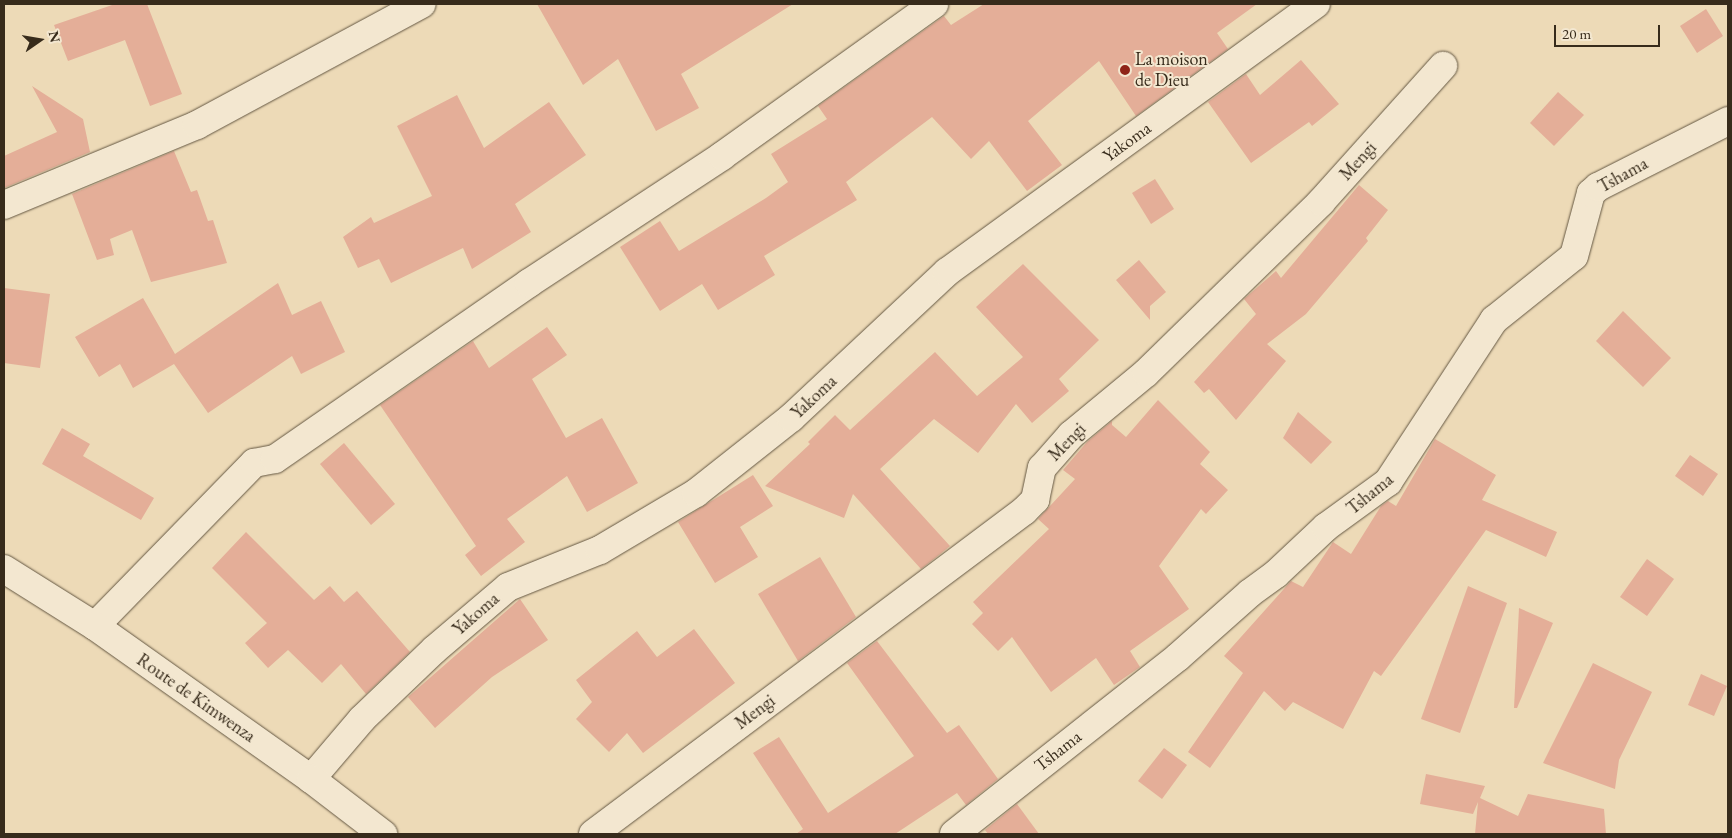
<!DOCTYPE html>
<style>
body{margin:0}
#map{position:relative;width:1732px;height:838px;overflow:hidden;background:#eddab7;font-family:"EB Garamond",serif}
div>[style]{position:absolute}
.building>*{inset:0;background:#e4ae98}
.roads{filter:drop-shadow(0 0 1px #645742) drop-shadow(0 0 1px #645742)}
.minor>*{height:28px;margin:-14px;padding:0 14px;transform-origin:14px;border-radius:14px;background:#f3e7d0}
.tertiary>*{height:28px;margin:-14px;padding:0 14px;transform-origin:14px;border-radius:14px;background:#f3e7d0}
.dots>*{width:14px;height:14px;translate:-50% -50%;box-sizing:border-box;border:2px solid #f3e7d0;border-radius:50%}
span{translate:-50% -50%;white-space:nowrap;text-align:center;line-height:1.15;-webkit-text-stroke:4px #f3e7d0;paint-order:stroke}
.poi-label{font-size:18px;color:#372b1b}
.left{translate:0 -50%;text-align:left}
.street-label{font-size:18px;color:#372b1b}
.frame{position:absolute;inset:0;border:5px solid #372b1b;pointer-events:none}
.north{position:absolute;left:15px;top:15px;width:50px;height:50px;-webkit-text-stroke:4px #f3e7d0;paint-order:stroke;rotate:77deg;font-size:14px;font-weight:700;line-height:20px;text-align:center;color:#372b1b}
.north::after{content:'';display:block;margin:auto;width:18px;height:22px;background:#372b1b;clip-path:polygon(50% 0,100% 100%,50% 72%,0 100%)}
.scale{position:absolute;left:1554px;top:25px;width:106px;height:22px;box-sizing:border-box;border:2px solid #372b1b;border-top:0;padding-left:6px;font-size:15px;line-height:18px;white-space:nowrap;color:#372b1b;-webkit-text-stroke:4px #f3e7d0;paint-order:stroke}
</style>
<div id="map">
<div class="building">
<i style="clip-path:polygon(115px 4px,147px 4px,182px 94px,150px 106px,125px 40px,68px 61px,54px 25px)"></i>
<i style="clip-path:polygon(537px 4px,793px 4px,681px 74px,699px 108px,656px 131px,618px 59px,583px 85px)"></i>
<i style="clip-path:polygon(984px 4px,1257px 4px,1217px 33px,1228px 49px,1136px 116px,1099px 61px,1028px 121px,1062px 165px,1027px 191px,989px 141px,971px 159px,932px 117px,846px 182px,857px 200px,764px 256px,775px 275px,718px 310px,702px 284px,660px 311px,620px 247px,660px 221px,679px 251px,766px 198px,788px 182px,771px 154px,827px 119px,818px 106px,944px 16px,951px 25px)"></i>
<i style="clip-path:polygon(1706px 9px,1723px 36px,1697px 53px,1680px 26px)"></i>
<i style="clip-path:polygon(1301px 60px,1339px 104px,1312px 126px,1309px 122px,1251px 163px,1208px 102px,1246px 74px,1260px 95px)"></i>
<i style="clip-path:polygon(32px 86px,83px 119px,90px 152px,4px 188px,4px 156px,57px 132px)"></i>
<i style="clip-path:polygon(1558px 92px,1584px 115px,1554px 146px,1530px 123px)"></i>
<i style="clip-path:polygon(457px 95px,484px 148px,549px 102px,586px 155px,515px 204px,531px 232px,472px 269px,463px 248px,391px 283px,379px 259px,358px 268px,343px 237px,371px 217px,374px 223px,432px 196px,397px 126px)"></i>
<i style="clip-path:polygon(174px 151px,191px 192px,197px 190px,208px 221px,213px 220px,227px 263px,151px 282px,132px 230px,110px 239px,114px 255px,97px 260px,72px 194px)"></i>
<i style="clip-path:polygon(1155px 179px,1174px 209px,1151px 224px,1132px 193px)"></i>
<i style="clip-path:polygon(1359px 185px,1388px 210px,1366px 238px,1368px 241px,1306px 314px,1267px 344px,1286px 361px,1236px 420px,1209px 389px,1204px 393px,1194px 382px,1256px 314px,1244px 299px,1276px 271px,1281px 278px)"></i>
<i style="clip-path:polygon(1139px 260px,1166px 292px,1150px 306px,1150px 320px,1116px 280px)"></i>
<i style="clip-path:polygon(1023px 264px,1099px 340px,1059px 379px,1069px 391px,1032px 423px,1016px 404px,978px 453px,934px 419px,880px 469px,950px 546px,939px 555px,921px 569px,853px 494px,844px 518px,765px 486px,810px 444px,808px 442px,835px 415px,850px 430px,935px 352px,977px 396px,1023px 357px,976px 307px)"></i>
<i style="clip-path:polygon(278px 283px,292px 315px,321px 301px,345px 352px,301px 374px,292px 356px,208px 413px,174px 364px,133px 388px,120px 364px,99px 377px,75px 337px,143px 298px,175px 354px)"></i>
<i style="clip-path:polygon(4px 288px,50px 294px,40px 368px,4px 363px)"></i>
<i style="clip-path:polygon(1623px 311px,1671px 358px,1643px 387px,1596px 341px)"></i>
<i style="clip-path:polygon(547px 327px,567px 355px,532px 379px,566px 438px,602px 418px,638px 483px,587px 512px,567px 476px,507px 519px,525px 542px,481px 576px,465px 555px,476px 546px,380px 405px,473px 341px,489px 368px)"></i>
<i style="clip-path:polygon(1158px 400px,1210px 452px,1200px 464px,1228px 490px,1206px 514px,1201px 509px,1159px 566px,1189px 609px,1130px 651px,1140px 667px,1114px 685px,1096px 658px,1051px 692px,1012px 637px,998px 651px,972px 624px,983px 613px,973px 602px,1049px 529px,1038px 519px,1075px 479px,1063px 470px,1087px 442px,1112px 421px,1112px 425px,1126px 437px)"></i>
<i style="clip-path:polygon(1298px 412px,1332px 442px,1311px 464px,1283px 438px)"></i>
<i style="clip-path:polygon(62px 428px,90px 444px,83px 456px,154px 498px,141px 520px,42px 464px)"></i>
<i style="clip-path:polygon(1435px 439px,1496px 475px,1482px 500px,1557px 532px,1546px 557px,1486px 530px,1381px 676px,1374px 671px,1343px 729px,1293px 702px,1285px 711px,1264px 691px,1210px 768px,1188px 752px,1243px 673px,1224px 656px,1291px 581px,1303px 587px,1333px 542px,1351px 554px,1381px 506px,1388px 501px,1396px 506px)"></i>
<i style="clip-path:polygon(344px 443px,395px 504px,371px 525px,320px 464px)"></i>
<i style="clip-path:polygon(1690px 455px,1718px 474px,1703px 496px,1675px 476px)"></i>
<i style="clip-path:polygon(753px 475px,773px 506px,740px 527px,758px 557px,715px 583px,678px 522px)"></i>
<i style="clip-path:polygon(246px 532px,314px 600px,330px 586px,344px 602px,357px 591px,410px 652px,366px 694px,341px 664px,322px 683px,288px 650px,268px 668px,245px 643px,267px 623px,212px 568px)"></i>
<i style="clip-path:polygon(820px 557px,856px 617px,798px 661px,758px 594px)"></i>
<i style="clip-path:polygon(1647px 559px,1674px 579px,1647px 616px,1620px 597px)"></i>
<i style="clip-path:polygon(1468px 586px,1507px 603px,1460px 733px,1421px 719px)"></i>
<i style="clip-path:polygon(520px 599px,548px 640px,492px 677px,435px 728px,408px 697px)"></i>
<i style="clip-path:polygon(1519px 608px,1553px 623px,1517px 708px,1514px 708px)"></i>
<i style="clip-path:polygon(694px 629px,735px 683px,643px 753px,627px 733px,609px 752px,576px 719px,592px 702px,576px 680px,637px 631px,657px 657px)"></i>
<i style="clip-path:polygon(877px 641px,947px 733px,959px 725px,998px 779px,966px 805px,957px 793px,895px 834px,796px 834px,803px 829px,753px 753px,779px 737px,828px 813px,914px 756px,847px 663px)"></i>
<i style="clip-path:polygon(1593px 663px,1652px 692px,1619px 760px,1615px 789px,1543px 763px)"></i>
<i style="clip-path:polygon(1701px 674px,1727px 686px,1714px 716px,1688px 705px)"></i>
<i style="clip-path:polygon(1164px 748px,1187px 765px,1162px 799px,1138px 781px)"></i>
<i style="clip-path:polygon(1426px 774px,1485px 786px,1480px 798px,1518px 816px,1528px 794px,1604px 809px,1606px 834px,1475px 834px,1478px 802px,1473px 814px,1420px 804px)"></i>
<i style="clip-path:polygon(1017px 804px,1039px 834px,988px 834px,985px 830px)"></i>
</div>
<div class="roads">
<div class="minor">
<i style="left:4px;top:205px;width:209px;rotate:-22.5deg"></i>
<i style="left:197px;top:125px;width:255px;rotate:-28.3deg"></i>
<i style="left:95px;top:626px;width:228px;rotate:-45.7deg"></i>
<i style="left:254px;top:463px;width:21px;rotate:-11deg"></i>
<i style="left:275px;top:459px;width:309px;rotate:-34.7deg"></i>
<i style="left:529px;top:283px;width:231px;rotate:-33.3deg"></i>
<i style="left:722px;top:156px;width:261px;rotate:-35.6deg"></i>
<i style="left:311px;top:779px;width:79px;rotate:-49.6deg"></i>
<i style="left:362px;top:719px;width:100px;rotate:-43.8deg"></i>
<i style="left:434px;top:650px;width:97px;rotate:-40.4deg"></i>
<i style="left:508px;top:587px;width:99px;rotate:-21.9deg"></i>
<i style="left:600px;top:550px;width:112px;rotate:-30.7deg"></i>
<i style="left:696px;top:493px;width:121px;rotate:-38.3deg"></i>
<i style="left:791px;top:418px;width:214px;rotate:-43.1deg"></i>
<i style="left:947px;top:272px;width:456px;rotate:-36deg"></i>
<i style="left:593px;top:834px;width:539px;rotate:-36.85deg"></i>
<i style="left:1024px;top:511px;width:16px;rotate:-45deg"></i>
<i style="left:1035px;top:500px;width:33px;rotate:-78deg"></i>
<i style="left:1042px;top:468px;width:44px;rotate:-48.7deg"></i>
<i style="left:1071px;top:435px;width:97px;rotate:-39.6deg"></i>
<i style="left:1146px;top:373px;width:245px;rotate:-44.3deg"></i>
<i style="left:1321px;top:202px;width:183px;rotate:-48.1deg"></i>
<i style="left:954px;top:834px;width:285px;rotate:-38.3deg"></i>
<i style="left:1178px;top:657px;width:96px;rotate:-41.6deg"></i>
<i style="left:1250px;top:593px;width:32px;rotate:-36deg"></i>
<i style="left:1276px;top:574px;width:69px;rotate:-43.2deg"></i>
<i style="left:1326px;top:527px;width:77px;rotate:-36deg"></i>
<i style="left:1388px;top:482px;width:194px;rotate:-56.8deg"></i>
<i style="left:1494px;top:320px;width:102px;rotate:-38.7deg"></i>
<i style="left:1574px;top:256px;width:65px;rotate:-74.9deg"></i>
<i style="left:1591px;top:193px;width:9px;rotate:-41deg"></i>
<i style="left:1598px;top:187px;width:146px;rotate:-26.9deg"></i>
</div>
<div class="tertiary">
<i style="left:4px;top:569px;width:107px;rotate:32.1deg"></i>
<i style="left:95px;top:626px;width:265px;rotate:35.3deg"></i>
<i style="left:311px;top:779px;width:91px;rotate:37.4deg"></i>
</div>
</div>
<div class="dots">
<i style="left:1125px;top:70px;background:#8f2418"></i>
</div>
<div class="poi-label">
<span class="left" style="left:1135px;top:70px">La moison<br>de Dieu</span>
</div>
<div class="street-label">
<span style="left:1127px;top:142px;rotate:-36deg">Yakoma</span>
<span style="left:1358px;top:161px;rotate:-48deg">Mengi</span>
<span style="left:1623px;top:175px;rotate:-29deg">Tshama</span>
<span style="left:814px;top:397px;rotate:-43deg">Yakoma</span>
<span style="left:1067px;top:442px;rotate:-46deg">Mengi</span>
<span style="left:1370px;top:494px;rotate:-39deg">Tshama</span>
<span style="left:476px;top:614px;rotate:-41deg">Yakoma</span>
<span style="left:196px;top:698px;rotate:35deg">Route de Kimwenza</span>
<span style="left:755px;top:712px;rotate:-37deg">Mengi</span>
<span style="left:1058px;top:751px;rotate:-38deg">Tshama</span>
</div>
<div class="frame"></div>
<div class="north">N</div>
<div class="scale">20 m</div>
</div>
